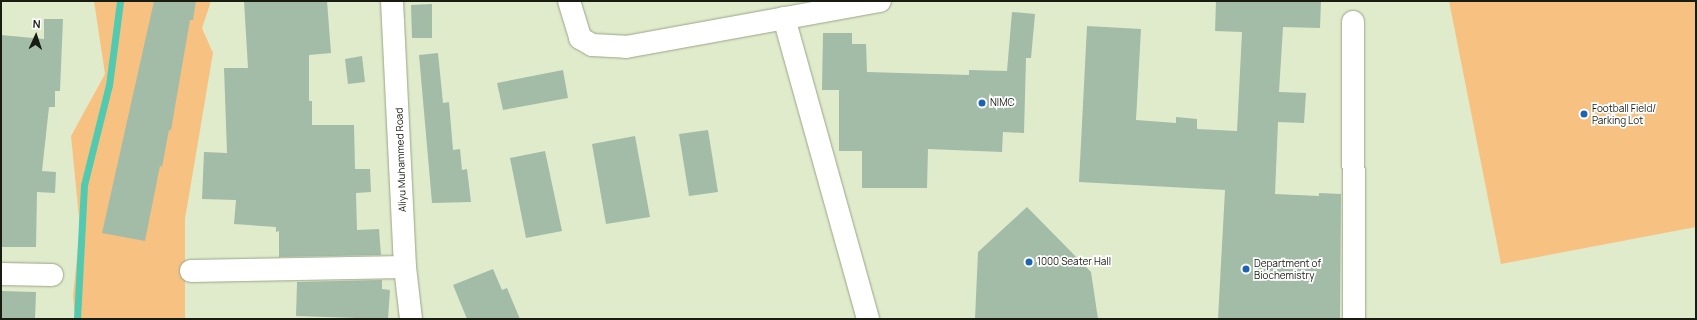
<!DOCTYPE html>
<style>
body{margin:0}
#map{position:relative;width:1697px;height:320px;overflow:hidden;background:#e0ebcc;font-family:Manrope,sans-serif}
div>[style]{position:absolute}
.green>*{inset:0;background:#f7c281}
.stream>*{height:7px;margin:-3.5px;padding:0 3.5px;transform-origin:3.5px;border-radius:3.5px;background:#53cab0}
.building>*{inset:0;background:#a2bca7}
.roads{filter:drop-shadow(0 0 1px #9aa588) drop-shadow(0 0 1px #9aa588)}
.minor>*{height:22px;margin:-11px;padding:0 11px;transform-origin:11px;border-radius:11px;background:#fff}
.dots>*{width:11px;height:11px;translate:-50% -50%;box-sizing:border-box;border:2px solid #fff;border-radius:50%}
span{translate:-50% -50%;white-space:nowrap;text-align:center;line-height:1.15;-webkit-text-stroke:3.5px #fff;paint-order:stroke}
.poi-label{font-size:10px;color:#181c11}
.left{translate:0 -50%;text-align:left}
.street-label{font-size:10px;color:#181c11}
.frame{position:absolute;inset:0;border:2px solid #181c11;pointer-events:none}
.north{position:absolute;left:16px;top:16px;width:40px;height:40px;-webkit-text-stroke:3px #fff;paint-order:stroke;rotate:3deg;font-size:11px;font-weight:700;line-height:16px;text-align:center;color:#181c11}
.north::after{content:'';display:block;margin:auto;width:14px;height:18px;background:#181c11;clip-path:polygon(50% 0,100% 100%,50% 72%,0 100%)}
</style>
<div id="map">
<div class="green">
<i style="clip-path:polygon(94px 1px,211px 1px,202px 28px,213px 53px,185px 219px,185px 319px,75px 319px,73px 296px,80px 228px,71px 136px,105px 74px)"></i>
<i style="clip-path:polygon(1449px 1px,1696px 1px,1696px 227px,1501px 264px)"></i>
</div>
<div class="stream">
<i style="left:77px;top:319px;width:134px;rotate:-87deg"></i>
<i style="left:84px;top:185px;width:103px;rotate:-76deg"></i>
<i style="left:109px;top:85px;width:85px;rotate:-82.5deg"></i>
</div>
<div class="building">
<i style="clip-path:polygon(154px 1px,196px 1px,193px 20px,190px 20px,171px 130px,169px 130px,162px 167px,160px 166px,145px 241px,102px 233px)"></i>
<i style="clip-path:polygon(244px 1px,327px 1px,331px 53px,309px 55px,309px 101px,312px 101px,312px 125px,354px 125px,355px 169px,370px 169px,371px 192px,356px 193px,357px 230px,379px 229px,381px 255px,279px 257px,279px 231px,276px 232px,276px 227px,234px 224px,236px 200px,202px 199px,204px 152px,227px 153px,224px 68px,248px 68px)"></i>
<i style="clip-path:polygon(1216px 1px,1321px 1px,1320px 28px,1283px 27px,1279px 92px,1306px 93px,1304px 123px,1278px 122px,1275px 194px,1319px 196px,1319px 193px,1341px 194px,1340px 319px,1218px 319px,1225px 190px,1079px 182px,1087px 26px,1141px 29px,1136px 120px,1176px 123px,1176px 117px,1197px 119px,1197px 129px,1237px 131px,1242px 32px,1215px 31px)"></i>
<i style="clip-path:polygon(432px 4px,432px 38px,412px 38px,411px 5px)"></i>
<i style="clip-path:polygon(1012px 12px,1035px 14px,1031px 58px,1026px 58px,1024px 133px,1003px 132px,1002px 152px,928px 149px,927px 188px,862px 188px,862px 151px,839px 151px,839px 90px,822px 90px,823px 33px,852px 33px,852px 44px,866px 44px,867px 72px,969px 75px,969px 70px,1007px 71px)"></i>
<i style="clip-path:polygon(44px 19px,63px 19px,60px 91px,55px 91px,55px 107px,49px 107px,42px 171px,56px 172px,55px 193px,37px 192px,36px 247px,1px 247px,1px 35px,44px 39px)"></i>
<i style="clip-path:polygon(438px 53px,443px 103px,449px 102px,453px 150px,460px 149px,462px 170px,467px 169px,471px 202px,432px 203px,419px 55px)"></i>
<i style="clip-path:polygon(362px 56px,365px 82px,348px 84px,345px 59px)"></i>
<i style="clip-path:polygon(563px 70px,568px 98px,503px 110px,497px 83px)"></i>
<i style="clip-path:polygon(708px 130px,718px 192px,689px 196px,679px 134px)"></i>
<i style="clip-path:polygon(635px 136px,650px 217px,606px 224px,592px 144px)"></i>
<i style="clip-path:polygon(545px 151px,562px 231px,526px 238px,510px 158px)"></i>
<i style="clip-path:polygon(1027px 207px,1091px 272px,1098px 319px,975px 319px,978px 252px)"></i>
<i style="clip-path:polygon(493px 269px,502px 290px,507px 288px,520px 319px,467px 319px,453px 285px)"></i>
<i style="clip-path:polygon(382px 280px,382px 289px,390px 290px,388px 319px,296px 316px,297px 282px)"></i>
<i style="clip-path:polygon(1px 291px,36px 292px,35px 319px,1px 319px)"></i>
</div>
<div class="roads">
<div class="minor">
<i style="left:392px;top:1px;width:266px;rotate:87.2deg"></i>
<i style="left:405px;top:267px;width:52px;rotate:83.4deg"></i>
<i style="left:569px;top:1px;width:39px;rotate:73deg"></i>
<i style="left:580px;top:38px;width:14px;rotate:30deg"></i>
<i style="left:592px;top:45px;width:34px;rotate:3deg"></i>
<i style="left:626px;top:47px;width:258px;rotate:-10.3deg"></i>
<i style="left:784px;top:18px;width:313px;rotate:74.4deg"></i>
<i style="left:1353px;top:22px;width:297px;rotate:89.8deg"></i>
<i style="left:191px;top:271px;width:214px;rotate:-1.1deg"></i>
<i style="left:1px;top:274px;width:51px;rotate:1.1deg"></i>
</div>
</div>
<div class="dots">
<i style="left:982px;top:103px;background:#1c63b3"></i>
<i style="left:1584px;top:114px;background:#1c63b3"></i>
<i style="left:1029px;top:262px;background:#1c63b3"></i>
<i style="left:1246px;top:269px;background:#1c63b3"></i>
</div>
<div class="poi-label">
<span class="left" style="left:990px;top:103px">NIMC</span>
<span class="left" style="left:1592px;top:114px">Football Field/<br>Parking Lot</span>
<span class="left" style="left:1037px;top:262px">1000 Seater Hall</span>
<span class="left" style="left:1254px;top:269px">Department of<br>Biochemistry</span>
</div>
<div class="street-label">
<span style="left:401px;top:160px;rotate:-92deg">Aliyu Muhammed Road</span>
</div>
<div class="frame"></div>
<div class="north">N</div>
</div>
